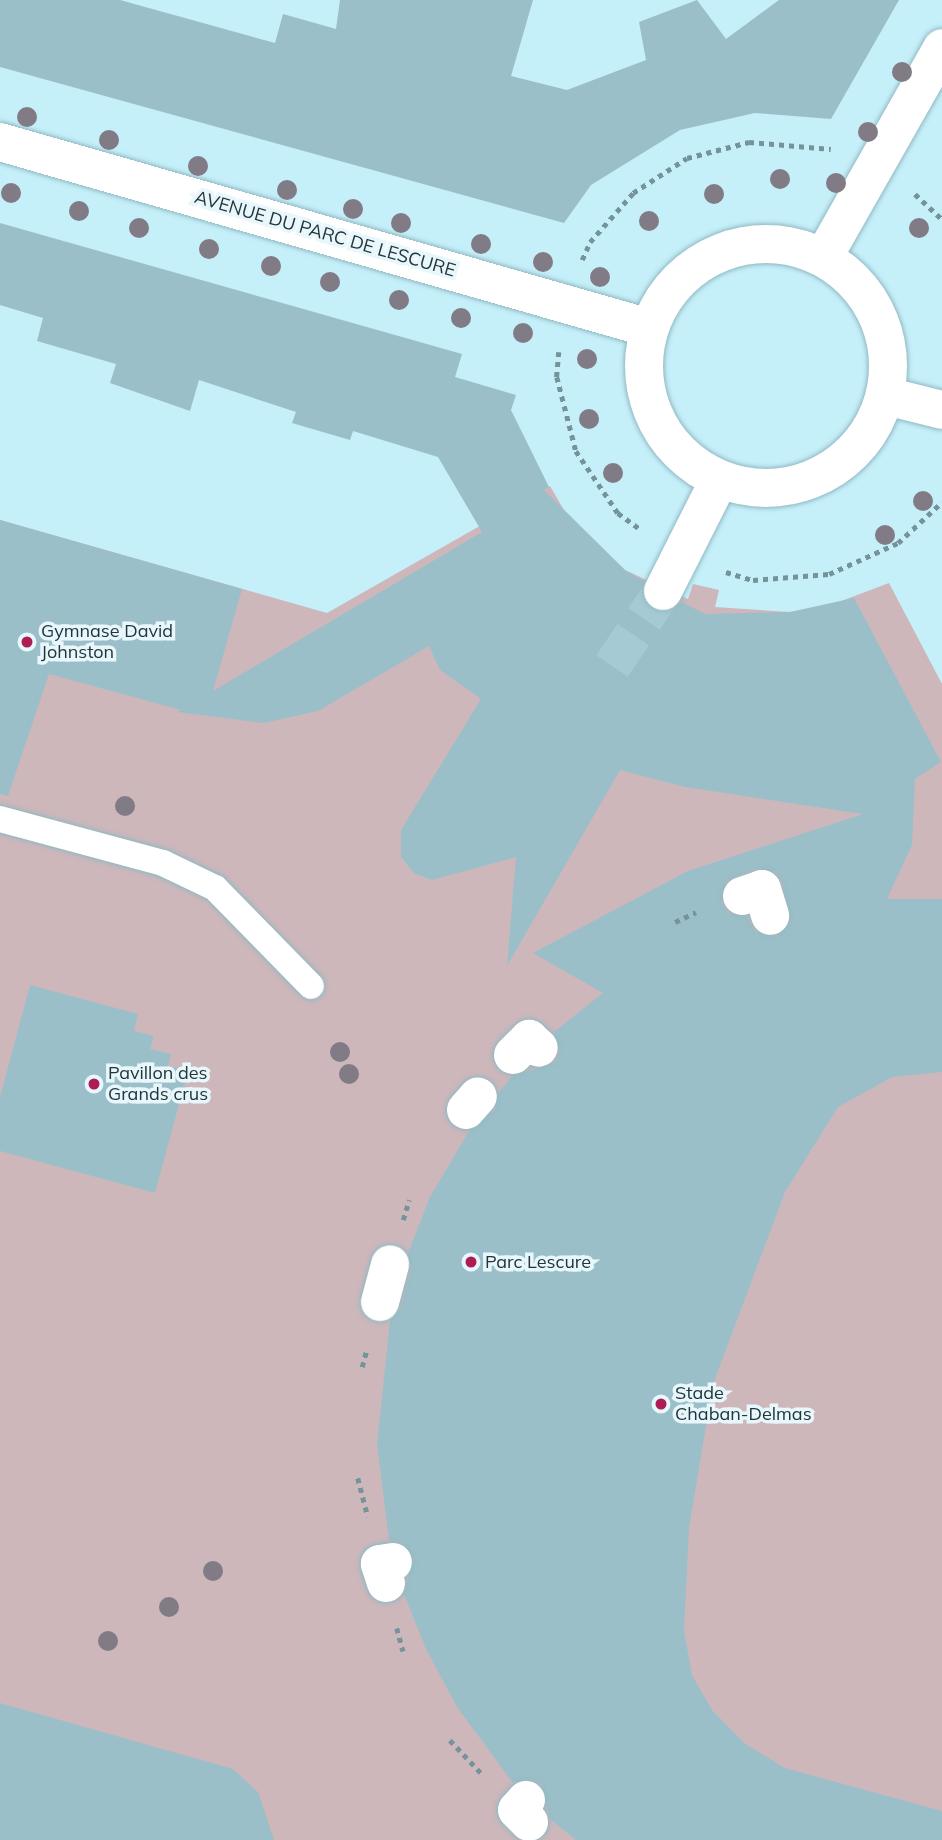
<!DOCTYPE html>
<style>
body{margin:0}
#map{position:relative;width:942px;height:1840px;overflow:hidden;background:#c5eff9;font-family:Mulish,sans-serif}
div>[style]{position:absolute}
.green>*{inset:0;background:#cdb7bb}
.building>*{inset:0;background:#9bbfc8}
.pedestrian-tunnel>*{height:38px;margin-top:-19px;transform-origin:0;background:repeating-linear-gradient(90deg,#a5cad3 0 38px,transparent 0 57px)}
.path>*{height:4.5px;margin-top:-2.25px;transform-origin:0;background:repeating-linear-gradient(90deg,#75939a 0 5px,transparent 0 10px)}
.roads{filter:drop-shadow(0 0 2px #90b9c2) drop-shadow(0 0 2px #90b9c2)}
.service>*{height:26px;margin:-13px;padding:0 13px;transform-origin:13px;border-radius:13px;background:#fff}
.pedestrian>*{height:38px;margin:-19px;padding:0 19px;transform-origin:19px;border-radius:19px;background:#fff}
.minor>*{height:38px;margin:-19px;padding:0 19px;transform-origin:19px;border-radius:19px;background:#fff}
.minor>.ring{margin:-19px;padding:0;box-sizing:content-box;background:none;border:38px solid #fff;border-radius:50%}
.trees>*{width:20px;height:20px;margin:-10px;border-radius:50%;background:#817b86}
.dots>*{width:19px;height:19px;translate:-50% -50%;box-sizing:border-box;border:4px solid #e7f7fb;border-radius:50%}
span{translate:-50% -50%;white-space:nowrap;text-align:center;line-height:1.15;-webkit-text-stroke:7px #e7f7fb;paint-order:stroke}
.street-label{font-size:18px;color:#243539}
.poi-label{font-size:18px;color:#243539}
.left{translate:0 -50%;text-align:left}
</style>
<div id="map">
<div class="green">
<i style="clip-path:polygon(550px 486px,567px 515px,625px 570px,688px 599px,693px 584px,719px 590px,715px 607px,790px 612px,828px 606px,889px 583px,942px 684px,942px 1840px,0 1840px,0 520px,327px 613px)"></i>
</div>
<div class="building">
<i style="clip-path:polygon(0 0,120px 0,275px 43px,283px 14px,336px 29px,340px 0,533px 0,511px 76px,567px 90px,646px 60px,639px 22px,697px 0,726px 39px,779px 0,899px 0,831px 119px,755px 113px,680px 130px,591px 185px,564px 223px,0 67px)"></i>
<i style="clip-path:polygon(evenodd,0 223px,462px 354px,455px 377px,516px 395px,511px 410px,549px 487px,544px 490px,625px 570px,644px 581px,644px 602px,654px 611px,665px 613px,682px 602px,705px 614px,790px 612px,854px 598px,941px 762px,915px 779px,912px 845px,887px 899px,942px 899px,942px 1072px,892px 1077px,838px 1107px,785px 1192px,713px 1384px,689px 1528px,684px 1631px,692px 1675px,712px 1710px,744px 1743px,785px 1768px,942px 1811px,942px 1840px,576px 1840px,550px 1819px,541px 1784px,530px 1779px,513px 1783px,457px 1707px,426px 1649px,404px 1594px,414px 1558px,402px 1542px,389px 1540px,377px 1444px,390px 1321px,401px 1308px,411px 1270px,408px 1253px,430px 1197px,469px 1131px,495px 1110px,499px 1092px,512px 1076px,555px 1063px,560px 1052px,554px 1032px,603px 993px,533px 953px,688px 871px,863px 814px,685px 787px,620px 770px,507px 966px,516px 857px,432px 880px,414px 873px,401px 857px,401px 830px,481px 699px,440px 670px,429px 646px,318px 711px,264px 723px,177px 712px,181px 710px,49px 674px,8px 796px,0 794px,0 520px,242px 589px,213px 691px,482px 532px,438px 457px,353px 431px,350px 440px,292px 423px,296px 412px,199px 380px,190px 411px,110px 383px,116px 364px,37px 341px,43px 318px,0 305px,0 223px,755px 868px,776px 872px,783px 883px,791px 920px,777px 937px,755px 932px,747px 917px,728px 913px,721px 903px,726px 881px,755px 868px)"></i>
<i style="clip-path:polygon(30px 985px,138px 1014px,134px 1031px,154px 1036px,150px 1049px,171px 1054px,168px 1066px,188px 1071px,155px 1193px,0 1151px,0 1097px)"></i>
<i style="clip-path:polygon(0 1703px,233px 1769px,258px 1792px,274px 1840px,0 1840px)"></i>
</div>
<div class="pedestrian-tunnel">
<i style="left:612px;top:666px;width:91px;rotate:-55.8deg"></i>
</div>
<div class="path">
<i style="left:915px;top:194px;width:37px;rotate:43deg"></i>
<i style="left:582px;top:260px;width:20px;rotate:-66deg"></i>
<i style="left:590px;top:242px;width:65px;rotate:-48.7deg"></i>
<i style="left:633px;top:193px;width:64px;rotate:-32.9deg"></i>
<i style="left:687px;top:158px;width:64px;rotate:-14.5deg"></i>
<i style="left:749px;top:142px;width:82px;rotate:4.9deg"></i>
<i style="left:559px;top:352px;width:25px;rotate:95deg"></i>
<i style="left:557px;top:377px;width:76px;rotate:75.6deg"></i>
<i style="left:576px;top:451px;width:75px;rotate:55.9deg"></i>
<i style="left:618px;top:513px;width:29px;rotate:36deg"></i>
<i style="left:726px;top:572px;width:28px;rotate:17deg"></i>
<i style="left:753px;top:580px;width:76px;rotate:-4.5deg"></i>
<i style="left:829px;top:574px;width:76px;rotate:-24.2deg"></i>
<i style="left:898px;top:543px;width:60px;rotate:-43deg"></i>
<i style="left:675px;top:922px;width:23px;rotate:-25deg"></i>
<i style="left:403px;top:1220px;width:21px;rotate:-73deg"></i>
<i style="left:362px;top:1367px;width:20px;rotate:-75deg"></i>
<i style="left:358px;top:1478px;width:40px;rotate:75.6deg"></i>
<i style="left:397px;top:1628px;width:24px;rotate:75deg"></i>
<i style="left:450px;top:1740px;width:48px;rotate:46.7deg"></i>
</div>
<div class="roads">
<div class="service">
<i style="left:0;top:819px;width:169px;rotate:15.1deg"></i>
<i style="left:163px;top:863px;width:58px;rotate:25.7deg"></i>
<i style="left:215px;top:888px;width:137px;rotate:45.6deg"></i>
</div>
<div class="pedestrian">
<i style="left:663px;top:591px;width:124px;rotate:-63.2deg"></i>
<i style="left:742px;top:896px;width:21px;rotate:-19deg"></i>
<i style="left:762px;top:889px;width:28px;rotate:73deg"></i>
<i style="left:513px;top:1055px;width:23px;rotate:-45deg"></i>
<i style="left:529px;top:1039px;width:13px;rotate:42deg"></i>
<i style="left:466px;top:1110px;width:18px;rotate:-49deg"></i>
<i style="left:380px;top:1302px;width:39px;rotate:-75deg"></i>
<i style="left:386px;top:1583px;width:20px;rotate:-108deg"></i>
<i style="left:380px;top:1564px;width:13px;rotate:-9deg"></i>
<i style="left:526px;top:1800px;width:13px;rotate:132deg"></i>
<i style="left:517px;top:1810px;width:17px;rotate:45deg"></i>
</div>
<div class="minor">
<i style="left:0;top:142px;width:675px;rotate:15.99deg"></i>
<i class="ring" style="left:644px;top:244px;width:206px;height:206px"></i>
<i style="left:824px;top:256px;width:239px;rotate:-60.4deg"></i>
<i style="left:886px;top:396px;width:58px;rotate:14deg"></i>
</div>
</div>
<div class="trees">
<i style="left:902px;top:72px"></i>
<i style="left:27px;top:117px"></i>
<i style="left:868px;top:132px"></i>
<i style="left:109px;top:140px"></i>
<i style="left:198px;top:166px"></i>
<i style="left:780px;top:179px"></i>
<i style="left:836px;top:183px"></i>
<i style="left:287px;top:190px"></i>
<i style="left:11px;top:193px"></i>
<i style="left:714px;top:194px"></i>
<i style="left:353px;top:209px"></i>
<i style="left:79px;top:211px"></i>
<i style="left:649px;top:221px"></i>
<i style="left:401px;top:223px"></i>
<i style="left:139px;top:228px"></i>
<i style="left:919px;top:228px"></i>
<i style="left:481px;top:244px"></i>
<i style="left:209px;top:249px"></i>
<i style="left:543px;top:262px"></i>
<i style="left:271px;top:266px"></i>
<i style="left:600px;top:277px"></i>
<i style="left:330px;top:282px"></i>
<i style="left:399px;top:300px"></i>
<i style="left:461px;top:318px"></i>
<i style="left:523px;top:333px"></i>
<i style="left:587px;top:359px"></i>
<i style="left:589px;top:419px"></i>
<i style="left:613px;top:473px"></i>
<i style="left:923px;top:501px"></i>
<i style="left:885px;top:535px"></i>
<i style="left:125px;top:806px"></i>
<i style="left:340px;top:1052px"></i>
<i style="left:349px;top:1074px"></i>
<i style="left:213px;top:1571px"></i>
<i style="left:169px;top:1607px"></i>
<i style="left:108px;top:1641px"></i>
</div>
<div class="dots">
<i style="left:27px;top:642px;background:#ad1d54"></i>
<i style="left:94px;top:1084px;background:#ad1d54"></i>
<i style="left:471px;top:1262px;background:#ad1d54"></i>
<i style="left:661px;top:1404px;background:#ad1d54"></i>
</div>
<div class="street-label">
<span style="left:325px;top:234px;rotate:16deg">AVENUE DU PARC DE LESCURE</span>
</div>
<div class="poi-label">
<span class="left" style="left:41px;top:642px">Gymnase David<br>Johnston</span>
<span class="left" style="left:108px;top:1084px">Pavillon des<br>Grands crus</span>
<span class="left" style="left:485px;top:1262px">Parc Lescure</span>
<span class="left" style="left:675px;top:1404px">Stade<br>Chaban-Delmas</span>
</div>
</div>
